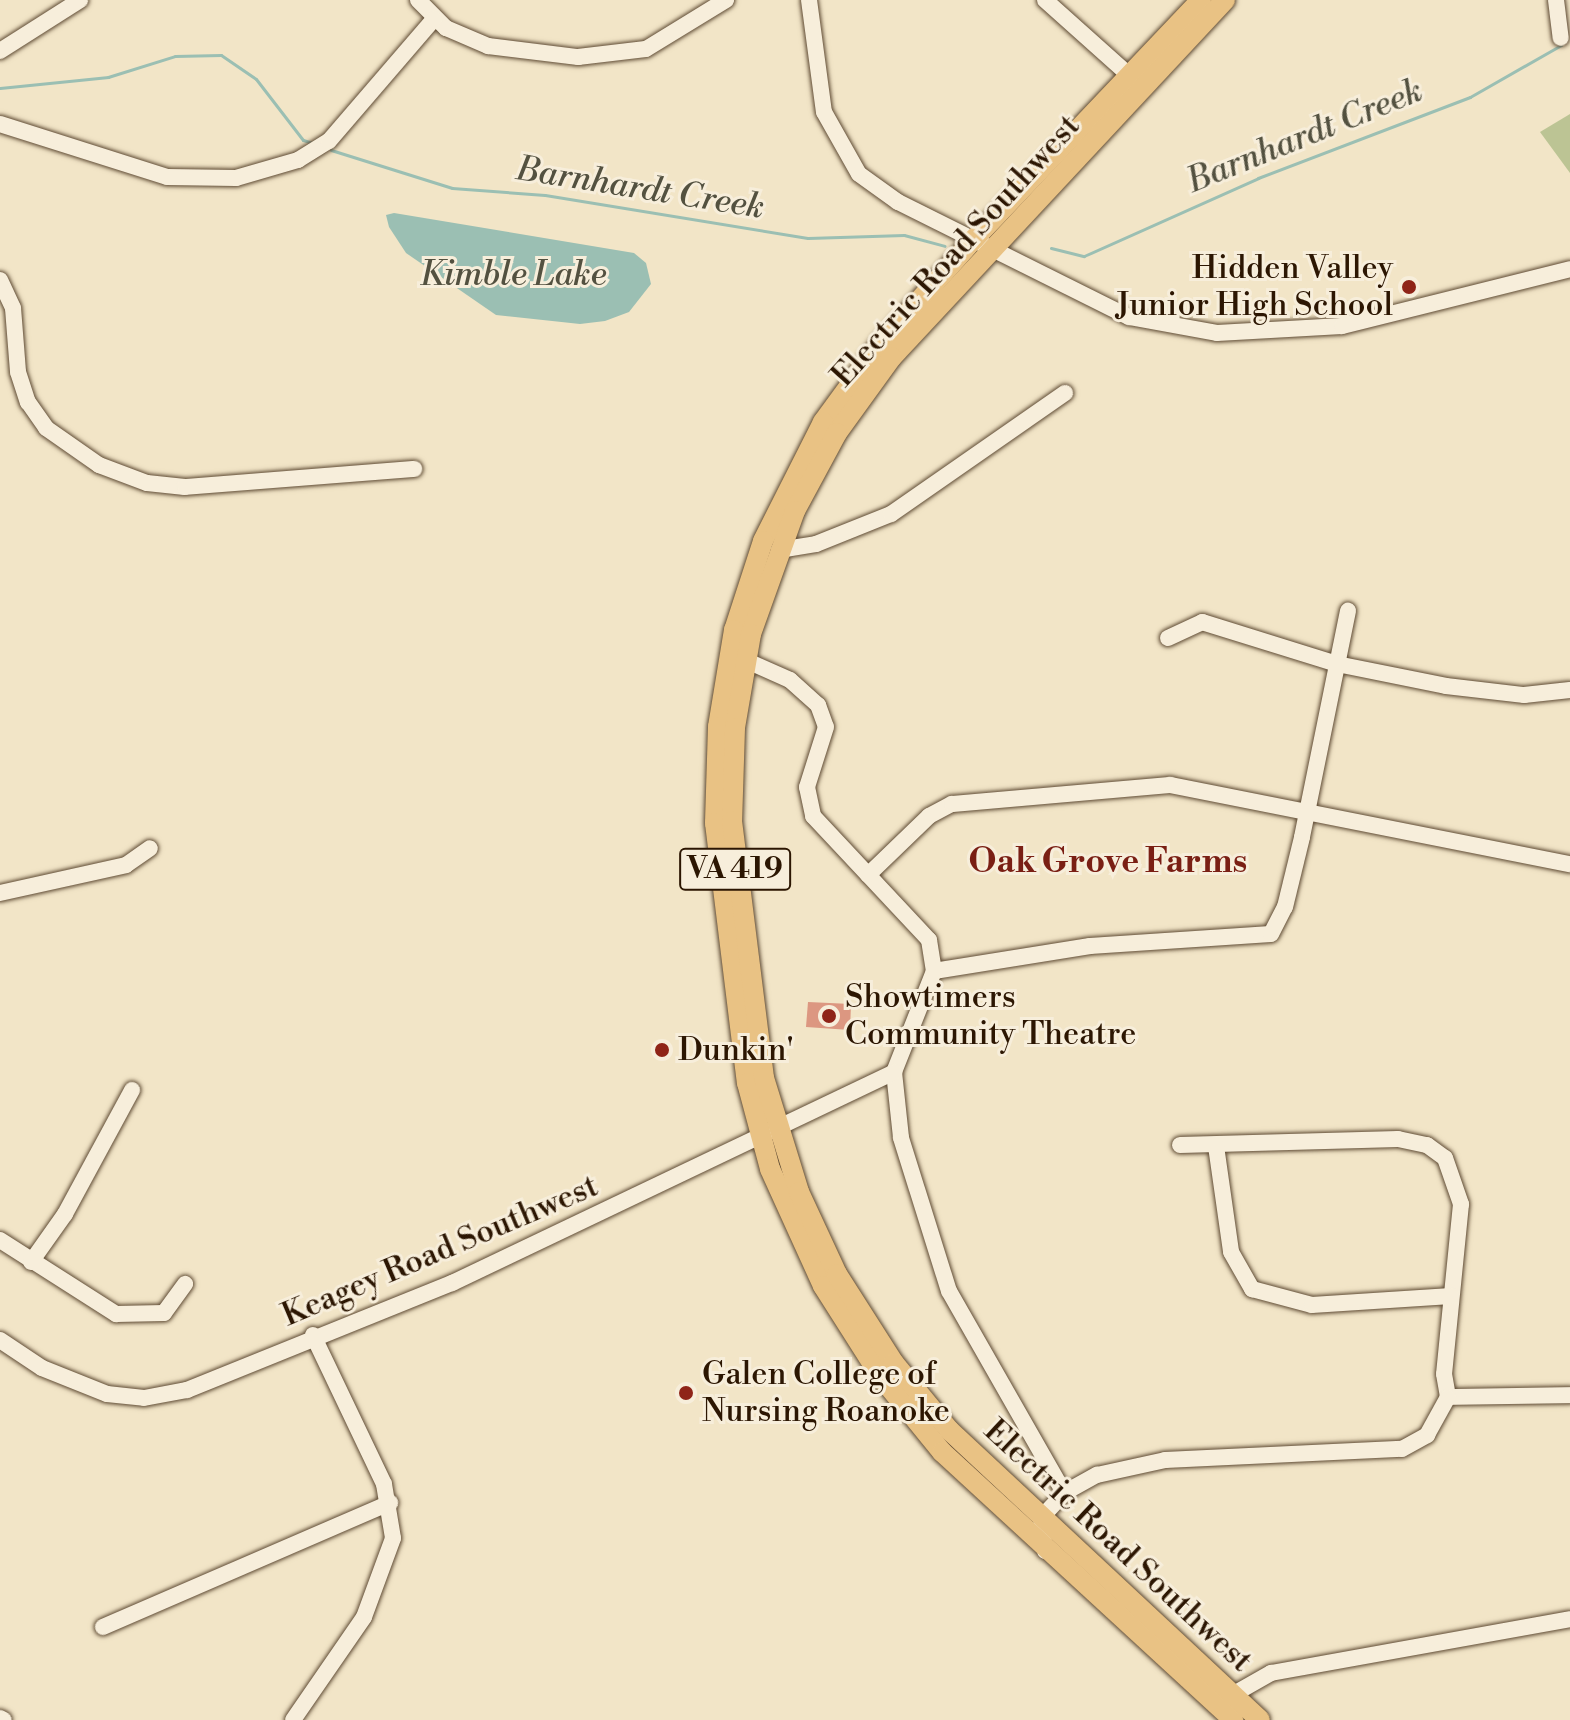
<!DOCTYPE html>
<style>
body{margin:0}
#map{position:relative;width:1570px;height:1720px;overflow:hidden;background:#f2e5c7;font-family:"Libre Bodoni",serif}
div>[style]{position:absolute}
.green>*{inset:0;background:#bcc494}
.water>*{inset:0;background:#9bbfb3}
.stream>*{height:3px;margin:-1.5px;padding:0 1.5px;transform-origin:1.5px;border-radius:1.5px;background:#9bbfb3}
.building>*{inset:0;background:#dc9781}
.roads{filter:drop-shadow(0 0 2px #5e4a33) drop-shadow(0 0 2px #5e4a33)}
.minor>*{height:16px;margin:-8px;padding:0 8px;transform-origin:8px;border-radius:8px;background:#f7eedb}
.major>*{height:20px;margin:-10px;padding:0 10px;transform-origin:10px;border-radius:10px;background:#e9c284}
.dots>*{width:22px;height:22px;translate:-50% -50%;box-sizing:border-box;border:4px solid #f7eedb;border-radius:50%}
span{translate:-50% -50%;white-space:nowrap;text-align:center;line-height:1.15;-webkit-text-stroke:6px #f7eedb;paint-order:stroke}
.shield-label span{padding:2px 6px;background:#f7eedb;border:2px solid;border-radius:6px;-webkit-text-stroke-width:0}
.shield-label{font-size:30px;color:#2c1602;font-weight:700}
.street-label{font-size:32px;color:#2c1602}
.poi-label{font-size:32px;color:#2c1602}
.right{translate:-100% -50%;text-align:right}
.left{translate:0 -50%;text-align:left}
.water-label{font-size:34px;color:#535140;font-style:italic}
.neighbourhood-label{font-size:34px;color:#7a1f14;font-weight:700}
</style>
<div id="map">
<div class="green">
<i style="clip-path:polygon(1570px 114px,1570px 173px,1540px 132px)"></i>
</div>
<div class="water">
<i style="clip-path:polygon(394px 213px,634px 253px,646px 263px,651px 284px,629px 312px,605px 321px,580px 324px,496px 315px,406px 253px,389px 227px,386px 215px)"></i>
</div>
<div class="stream">
<i style="left:0;top:88px;width:109px;rotate:-5.8deg"></i>
<i style="left:108px;top:77px;width:70px;rotate:-17.4deg"></i>
<i style="left:175px;top:56px;width:46px;rotate:-1.2deg"></i>
<i style="left:221px;top:55px;width:42px;rotate:34.4deg"></i>
<i style="left:256px;top:79px;width:77px;rotate:52.4deg"></i>
<i style="left:303px;top:140px;width:10px;rotate:17deg"></i>
<i style="left:331px;top:150px;width:127px;rotate:17.4deg"></i>
<i style="left:452px;top:188px;width:93px;rotate:4.3deg"></i>
<i style="left:545px;top:195px;width:266px;rotate:9.3deg"></i>
<i style="left:808px;top:238px;width:96px;rotate:-1.8deg"></i>
<i style="left:904px;top:235px;width:42px;rotate:15deg"></i>
<i style="left:1051px;top:248px;width:34px;rotate:14deg"></i>
<i style="left:1084px;top:256px;width:191px;rotate:-24.1deg"></i>
<i style="left:1258px;top:178px;width:227px;rotate:-20.9deg"></i>
<i style="left:1470px;top:97px;width:105px;rotate:-29.7deg"></i>
</div>
<div class="building">
<i style="clip-path:polygon(808px 1002px,851px 1004px,850px 1030px,806px 1027px)"></i>
</div>
<div class="roads">
<div class="minor">
<i style="left:418px;top:0;width:40px;rotate:45deg"></i>
<i style="left:446px;top:28px;width:46px;rotate:23.2deg"></i>
<i style="left:488px;top:46px;width:91px;rotate:7deg"></i>
<i style="left:578px;top:57px;width:68px;rotate:-6.7deg"></i>
<i style="left:646px;top:49px;width:94px;rotate:-31.5deg"></i>
<i style="left:809px;top:0;width:113px;rotate:82.4deg"></i>
<i style="left:824px;top:112px;width:71px;rotate:60.6deg"></i>
<i style="left:859px;top:174px;width:48px;rotate:35.7deg"></i>
<i style="left:898px;top:202px;width:258px;rotate:26.5deg"></i>
<i style="left:1129px;top:317px;width:89px;rotate:10.3deg"></i>
<i style="left:1217px;top:333px;width:125px;rotate:-3.2deg"></i>
<i style="left:1342px;top:326px;width:235px;rotate:-14deg"></i>
<i style="left:1045px;top:0;width:114px;rotate:41.8deg"></i>
<i style="left:1556px;top:0;width:38px;rotate:83deg"></i>
<i style="left:0;top:51px;width:95px;rotate:-32.5deg"></i>
<i style="left:0;top:124px;width:175px;rotate:17.6deg"></i>
<i style="left:167px;top:177px;width:69px;rotate:0.8deg"></i>
<i style="left:236px;top:178px;width:65px;rotate:-16.2deg"></i>
<i style="left:298px;top:160px;width:36px;rotate:-32deg"></i>
<i style="left:329px;top:141px;width:161px;rotate:-49.3deg"></i>
<i style="left:0;top:280px;width:31px;rotate:65deg"></i>
<i style="left:13px;top:308px;width:64px;rotate:85.5deg"></i>
<i style="left:18px;top:372px;width:32px;rotate:72deg"></i>
<i style="left:28px;top:402px;width:32px;rotate:55deg"></i>
<i style="left:46px;top:428px;width:65px;rotate:34.9deg"></i>
<i style="left:99px;top:465px;width:51px;rotate:20.6deg"></i>
<i style="left:147px;top:483px;width:38px;rotate:6deg"></i>
<i style="left:185px;top:487px;width:230px;rotate:-4.5deg"></i>
<i style="left:779px;top:550px;width:37px;rotate:-9deg"></i>
<i style="left:816px;top:544px;width:81px;rotate:-21.8deg"></i>
<i style="left:891px;top:514px;width:212px;rotate:-34.8deg"></i>
<i style="left:1168px;top:638px;width:38px;rotate:-25deg"></i>
<i style="left:1202px;top:622px;width:141px;rotate:17.3deg"></i>
<i style="left:1337px;top:664px;width:111px;rotate:11.4deg"></i>
<i style="left:1446px;top:686px;width:79px;rotate:6.6deg"></i>
<i style="left:1524px;top:695px;width:46px;rotate:-6.2deg"></i>
<i style="left:745px;top:660px;width:49px;rotate:24deg"></i>
<i style="left:790px;top:680px;width:38px;rotate:42deg"></i>
<i style="left:818px;top:705px;width:23px;rotate:70deg"></i>
<i style="left:826px;top:727px;width:63px;rotate:107.6deg"></i>
<i style="left:807px;top:787px;width:30px;rotate:78deg"></i>
<i style="left:813px;top:816px;width:170px;rotate:46.9deg"></i>
<i style="left:929px;top:940px;width:31px;rotate:81deg"></i>
<i style="left:934px;top:971px;width:109px;rotate:111.6deg"></i>
<i style="left:894px;top:1072px;width:66px;rotate:83.9deg"></i>
<i style="left:901px;top:1138px;width:160px;rotate:72.6deg"></i>
<i style="left:949px;top:1291px;width:232px;rotate:60.3deg"></i>
<i style="left:868px;top:875px;width:85px;rotate:-44deg"></i>
<i style="left:929px;top:816px;width:26px;rotate:-28deg"></i>
<i style="left:952px;top:804px;width:219px;rotate:-5deg"></i>
<i style="left:1170px;top:785px;width:408px;rotate:11.2deg"></i>
<i style="left:0;top:893px;width:129px;rotate:-12.5deg"></i>
<i style="left:126px;top:865px;width:29px;rotate:-35deg"></i>
<i style="left:934px;top:971px;width:158px;rotate:-9.1deg"></i>
<i style="left:1090px;top:946px;width:181px;rotate:-3.8deg"></i>
<i style="left:1271px;top:934px;width:30px;rotate:-63deg"></i>
<i style="left:1285px;top:907px;width:72px;rotate:-76.3deg"></i>
<i style="left:1302px;top:837px;width:231px;rotate:-78.5deg"></i>
<i style="left:1180px;top:1145px;width:218px;rotate:-1.6deg"></i>
<i style="left:1398px;top:1139px;width:30px;rotate:12deg"></i>
<i style="left:1427px;top:1145px;width:22px;rotate:36deg"></i>
<i style="left:1445px;top:1158px;width:49px;rotate:70.8deg"></i>
<i style="left:1461px;top:1204px;width:171px;rotate:95.7deg"></i>
<i style="left:1444px;top:1374px;width:23px;rotate:80deg"></i>
<i style="left:1216px;top:1146px;width:107px;rotate:81.9deg"></i>
<i style="left:1231px;top:1252px;width:43px;rotate:60.4deg"></i>
<i style="left:1252px;top:1289px;width:62px;rotate:14.9deg"></i>
<i style="left:1312px;top:1305px;width:139px;rotate:-3.7deg"></i>
<i style="left:0;top:1240px;width:138px;rotate:32.5deg"></i>
<i style="left:116px;top:1314px;width:48px;rotate:-1.2deg"></i>
<i style="left:164px;top:1313px;width:36px;rotate:-54deg"></i>
<i style="left:31px;top:1262px;width:59px;rotate:-54.7deg"></i>
<i style="left:65px;top:1214px;width:141px;rotate:-61.6deg"></i>
<i style="left:0;top:1340px;width:50px;rotate:33.7deg"></i>
<i style="left:42px;top:1368px;width:70px;rotate:21.8deg"></i>
<i style="left:107px;top:1394px;width:37px;rotate:6deg"></i>
<i style="left:144px;top:1398px;width:44px;rotate:-10.5deg"></i>
<i style="left:187px;top:1390px;width:286px;rotate:-22deg"></i>
<i style="left:452px;top:1283px;width:490px;rotate:-25.5deg"></i>
<i style="left:1448px;top:1397px;width:122px;rotate:-0.9deg"></i>
<i style="left:1045px;top:1551px;width:33px;rotate:-97deg"></i>
<i style="left:1041px;top:1518px;width:34px;rotate:-47deg"></i>
<i style="left:1064px;top:1493px;width:38px;rotate:-29deg"></i>
<i style="left:1097px;top:1475px;width:70px;rotate:-12.4deg"></i>
<i style="left:1165px;top:1460px;width:237px;rotate:-2.7deg"></i>
<i style="left:1402px;top:1449px;width:29px;rotate:-29deg"></i>
<i style="left:1427px;top:1435px;width:43px;rotate:-61.1deg"></i>
<i style="left:103px;top:1627px;width:313px;rotate:-23.4deg"></i>
<i style="left:1234px;top:1694px;width:43px;rotate:-29.6deg"></i>
<i style="left:1271px;top:1673px;width:304px;rotate:-10.2deg"></i>
<i style="left:0;top:1718px;width:4px;rotate:27deg"></i>
<i style="left:293px;top:1720px;width:125px;rotate:-55.4deg"></i>
<i style="left:364px;top:1617px;width:84px;rotate:-69.8deg"></i>
<i style="left:393px;top:1538px;width:55px;rotate:-99.5deg"></i>
<i style="left:384px;top:1484px;width:165px;rotate:-115.5deg"></i>
</div>
<div class="major">
<i style="left:1201px;top:0;width:330px;rotate:133.5deg"></i>
<i style="left:974px;top:239px;width:141px;rotate:131.8deg"></i>
<i style="left:880px;top:344px;width:97px;rotate:126.2deg"></i>
<i style="left:823px;top:422px;width:133px;rotate:116.8deg"></i>
<i style="left:763px;top:541px;width:94px;rotate:108deg"></i>
<i style="left:734px;top:630px;width:98px;rotate:99.4deg"></i>
<i style="left:718px;top:727px;width:96px;rotate:91.8deg"></i>
<i style="left:715px;top:823px;width:262px;rotate:83deg"></i>
<i style="left:747px;top:1083px;width:89px;rotate:75deg"></i>
<i style="left:770px;top:1169px;width:128px;rotate:65.6deg"></i>
<i style="left:823px;top:1286px;width:108px;rotate:57.5deg"></i>
<i style="left:881px;top:1377px;width:97px;rotate:50.9deg"></i>
<i style="left:942px;top:1452px;width:396px;rotate:42.6deg"></i>
<i style="left:1225px;top:0;width:488px;rotate:133deg"></i>
<i style="left:892px;top:357px;width:94px;rotate:125.9deg"></i>
<i style="left:837px;top:433px;width:89px;rotate:118.3deg"></i>
<i style="left:795px;top:511px;width:131px;rotate:109.7deg"></i>
<i style="left:751px;top:634px;width:95px;rotate:99.7deg"></i>
<i style="left:735px;top:728px;width:93px;rotate:91.8deg"></i>
<i style="left:732px;top:821px;width:259px;rotate:82.9deg"></i>
<i style="left:764px;top:1078px;width:119px;rotate:72.9deg"></i>
<i style="left:799px;top:1192px;width:90px;rotate:65.1deg"></i>
<i style="left:837px;top:1274px;width:106px;rotate:57.4deg"></i>
<i style="left:894px;top:1363px;width:87px;rotate:50.6deg"></i>
<i style="left:949px;top:1430px;width:425px;rotate:43deg"></i>
</div>
</div>
<div class="dots">
<i style="left:1409px;top:287px;background:#8f2418"></i>
<i style="left:829px;top:1016px;background:#8f2418"></i>
<i style="left:662px;top:1050px;background:#8f2418"></i>
<i style="left:686px;top:1393px;background:#8f2418"></i>
</div>
<div class="shield-label">
<span style="left:735px;top:869px">VA 419</span>
</div>
<div class="street-label">
<span style="left:956px;top:251px;rotate:-48deg">Electric Road Southwest</span>
<span style="left:440px;top:1251px;rotate:-23deg">Keagey Road Southwest</span>
<span style="left:1118px;top:1546px;rotate:43deg">Electric Road Southwest</span>
</div>
<div class="poi-label">
<span class="right" style="left:1393px;top:287px">Hidden Valley<br>Junior High School</span>
<span class="left" style="left:845px;top:1016px">Showtimers<br>Community Theatre</span>
<span class="left" style="left:678px;top:1050px">Dunkin'</span>
<span class="left" style="left:702px;top:1393px">Galen College of<br>Nursing Roanoke</span>
</div>
<div class="water-label">
<span style="left:1305px;top:137px;rotate:-22deg">Barnhardt Creek</span>
<span style="left:640px;top:189px;rotate:9deg">Barnhardt Creek</span>
<span style="left:513px;top:276px">Kimble Lake</span>
</div>
<div class="neighbourhood-label">
<span style="left:1108px;top:863px">Oak Grove Farms</span>
</div>
</div>
